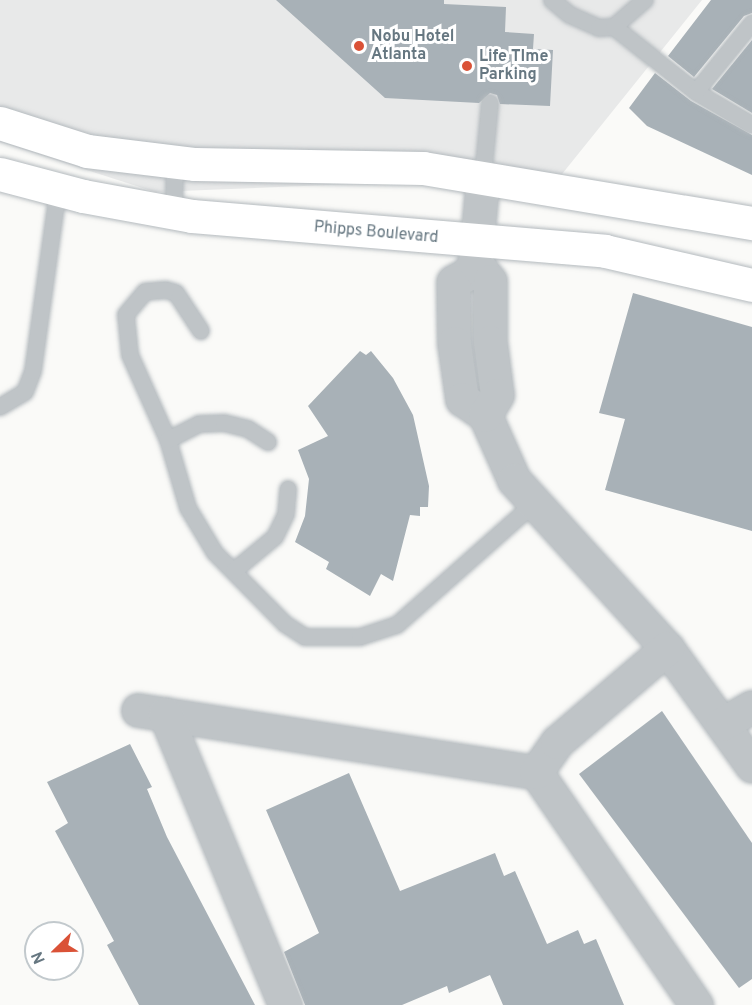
<!DOCTYPE html>
<style>
body{margin:0}
#map{position:relative;width:752px;height:1005px;overflow:hidden;background:#fafaf8;font-family:Overpass,sans-serif}
div>[style]{position:absolute}
.built>*{inset:0;background:#e8e9e9}
.building>*{inset:0;background:#a8b1b7}
.roads{filter:drop-shadow(0 0 2px #b4babe) drop-shadow(0 0 2px #b4babe)}
.service>*{height:16px;margin:-8px;padding:0 8px;transform-origin:8px;border-radius:8px;background:#bfc4c7}
.minor>*{height:33px;margin:-16.5px;padding:0 16.5px;transform-origin:16.5px;border-radius:16.5px;background:#bfc4c7}
.secondary>*{height:33px;margin:-16.5px;padding:0 16.5px;transform-origin:16.5px;border-radius:16.5px;background:#fff}
.dots>*{width:16px;height:16px;translate:-50% -50%;box-sizing:border-box;border:3px solid #fff;border-radius:50%}
span{translate:-50% -50%;white-space:nowrap;text-align:center;line-height:1.15;-webkit-text-stroke:6px #fff;paint-order:stroke}
.poi-label{font-size:16px;color:#667781;font-weight:700}
.left{translate:0 -50%;text-align:left}
.street-label{font-size:16px;color:#667781}
.north{position:absolute;left:24px;top:921px;width:60px;height:60px;box-sizing:border-box;background:#fff;border:2px solid #c2c9cd;border-radius:50%;rotate:247deg;font-size:16px;font-weight:700;line-height:24px;text-align:center;color:#667781}
.north::after{content:'';display:block;margin:auto;width:21px;height:27px;background:#da5237;clip-path:polygon(50% 0,100% 100%,50% 72%,0 100%)}
</style>
<div id="map">
<div class="built">
<i style="clip-path:polygon(0 0,702px 0,546px 194px,429px 181px,155px 192px,0 142px)"></i>
</div>
<div class="building">
<i style="clip-path:polygon(276px 0,444px 0,444px 4px,506px 7px,505px 32px,534px 34px,533px 49px,553px 50px,550px 106px,500px 104px,497px 95px,490px 93px,479px 103px,385px 98px)"></i>
<i style="clip-path:polygon(711px 0,752px 0,752px 13px,744px 16px,694px 77px,668px 56px)"></i>
<i style="clip-path:polygon(752px 40px,752px 113px,712px 89px)"></i>
<i style="clip-path:polygon(655px 73px,691px 101px,752px 135px,752px 175px,647px 126px,629px 108px)"></i>
<i style="clip-path:polygon(633px 293px,752px 327px,752px 531px,605px 490px,625px 419px,599px 413px)"></i>
<i style="clip-path:polygon(360px 351px,366px 355px,371px 351px,393px 378px,413px 415px,429px 486px,428px 507px,420px 507px,420px 516px,410px 515px,393px 581px,381px 574px,370px 596px,326px 569px,329px 562px,295px 542px,305px 516px,309px 479px,298px 450px,328px 436px,308px 406px)"></i>
<i style="clip-path:polygon(662px 711px,752px 843px,752px 979px,739px 988px,579px 774px)"></i>
<i style="clip-path:polygon(130px 744px,152px 787px,147px 789px,167px 837px,255px 1005px,139px 1005px,107px 945px,114px 941px,55px 831px,68px 823px,47px 782px)"></i>
<i style="clip-path:polygon(349px 773px,400px 891px,495px 853px,504px 876px,515px 871px,547px 944px,578px 930px,584px 944px,596px 939px,624px 1005px,503px 1005px,490px 975px,449px 993px,447px 986px,402px 1005px,305px 1005px,284px 952px,319px 933px,266px 810px)"></i>
</div>
<div class="roads">
<div class="service">
<i style="left:552px;top:0;width:23px;rotate:40deg"></i>
<i style="left:570px;top:15px;width:32px;rotate:24deg"></i>
<i style="left:599px;top:28px;width:15px;rotate:-4deg"></i>
<i style="left:614px;top:27px;width:41px;rotate:-41.1deg"></i>
<i style="left:614px;top:27px;width:105px;rotate:38.4deg"></i>
<i style="left:696px;top:92px;width:65px;rotate:30.5deg"></i>
<i style="left:696px;top:92px;width:89px;rotate:-50.9deg"></i>
<i style="left:483px;top:176px;width:73px;rotate:-84.5deg"></i>
<i style="left:174px;top:213px;width:51px;rotate:-88.9deg"></i>
<i style="left:201px;top:331px;width:45px;rotate:-123.3deg"></i>
<i style="left:176px;top:293px;width:10px;rotate:-163deg"></i>
<i style="left:166px;top:290px;width:21px;rotate:175deg"></i>
<i style="left:145px;top:292px;width:30px;rotate:130deg"></i>
<i style="left:126px;top:315px;width:40px;rotate:84.3deg"></i>
<i style="left:130px;top:355px;width:93px;rotate:65.9deg"></i>
<i style="left:168px;top:440px;width:71px;rotate:73.6deg"></i>
<i style="left:188px;top:508px;width:52px;rotate:59deg"></i>
<i style="left:215px;top:553px;width:100px;rotate:45.4deg"></i>
<i style="left:285px;top:624px;width:24px;rotate:33deg"></i>
<i style="left:305px;top:637px;width:55px"></i>
<i style="left:360px;top:637px;width:39px;rotate:-18deg"></i>
<i style="left:397px;top:625px;width:184px;rotate:-41.5deg"></i>
<i style="left:0;top:407px;width:29px;rotate:-31deg"></i>
<i style="left:25px;top:392px;width:22px;rotate:-69deg"></i>
<i style="left:33px;top:371px;width:183px;rotate:-82.1deg"></i>
<i style="left:168px;top:440px;width:35px;rotate:-27deg"></i>
<i style="left:199px;top:424px;width:25px;rotate:-2deg"></i>
<i style="left:224px;top:423px;width:25px;rotate:14deg"></i>
<i style="left:248px;top:429px;width:24px;rotate:33deg"></i>
<i style="left:234px;top:571px;width:53px;rotate:-39.7deg"></i>
<i style="left:275px;top:537px;width:25px;rotate:-64deg"></i>
<i style="left:286px;top:514px;width:25px;rotate:-85deg"></i>
</div>
<div class="minor">
<i style="left:483px;top:176px;width:86px;rotate:95.3deg"></i>
<i style="left:475px;top:262px;width:13px;rotate:119deg"></i>
<i style="left:469px;top:273px;width:18px;rotate:151deg"></i>
<i style="left:453px;top:282px;width:61px;rotate:89.1deg"></i>
<i style="left:454px;top:343px;width:57px;rotate:81.9deg"></i>
<i style="left:462px;top:399px;width:28px;rotate:35deg"></i>
<i style="left:485px;top:415px;width:71px;rotate:66deg"></i>
<i style="left:514px;top:480px;width:227px;rotate:47.7deg"></i>
<i style="left:667px;top:648px;width:145px;rotate:54.2deg"></i>
<i style="left:475px;top:262px;width:24px;rotate:52deg"></i>
<i style="left:490px;top:281px;width:61px;rotate:90deg"></i>
<i style="left:490px;top:342px;width:53px;rotate:82.5deg"></i>
<i style="left:497px;top:395px;width:23px;rotate:121deg"></i>
<i style="left:138px;top:710px;width:403px;rotate:8.9deg"></i>
<i style="left:536px;top:772px;width:283px;rotate:55.5deg"></i>
<i style="left:165px;top:714px;width:315px;rotate:67.6deg"></i>
<i style="left:722px;top:724px;width:34px;rotate:-30deg"></i>
<i style="left:536px;top:772px;width:37px;rotate:-55deg"></i>
<i style="left:557px;top:742px;width:145px;rotate:-40.5deg"></i>
</div>
<div class="secondary">
<i style="left:0;top:123px;width:91px;rotate:17.8deg"></i>
<i style="left:87px;top:151px;width:109px;rotate:6.9deg"></i>
<i style="left:195px;top:164px;width:228px;rotate:1deg"></i>
<i style="left:423px;top:168px;width:334px;rotate:9.5deg"></i>
<i style="left:0;top:174px;width:86px;rotate:14.8deg"></i>
<i style="left:83px;top:196px;width:111px;rotate:10.4deg"></i>
<i style="left:192px;top:216px;width:414px;rotate:4.8deg"></i>
<i style="left:605px;top:251px;width:151px;rotate:13deg"></i>
</div>
</div>
<div class="dots">
<i style="left:359px;top:46px;background:#da5237"></i>
<i style="left:467px;top:66px;background:#da5237"></i>
</div>
<div class="poi-label">
<span class="left" style="left:371px;top:46px">Nobu Hotel<br>Atlanta</span>
<span class="left" style="left:479px;top:66px">Life TIme<br>Parking</span>
</div>
<div class="street-label">
<span style="left:376px;top:233px;rotate:5deg">Phipps Boulevard</span>
</div>
<div class="north">N</div>
</div>
